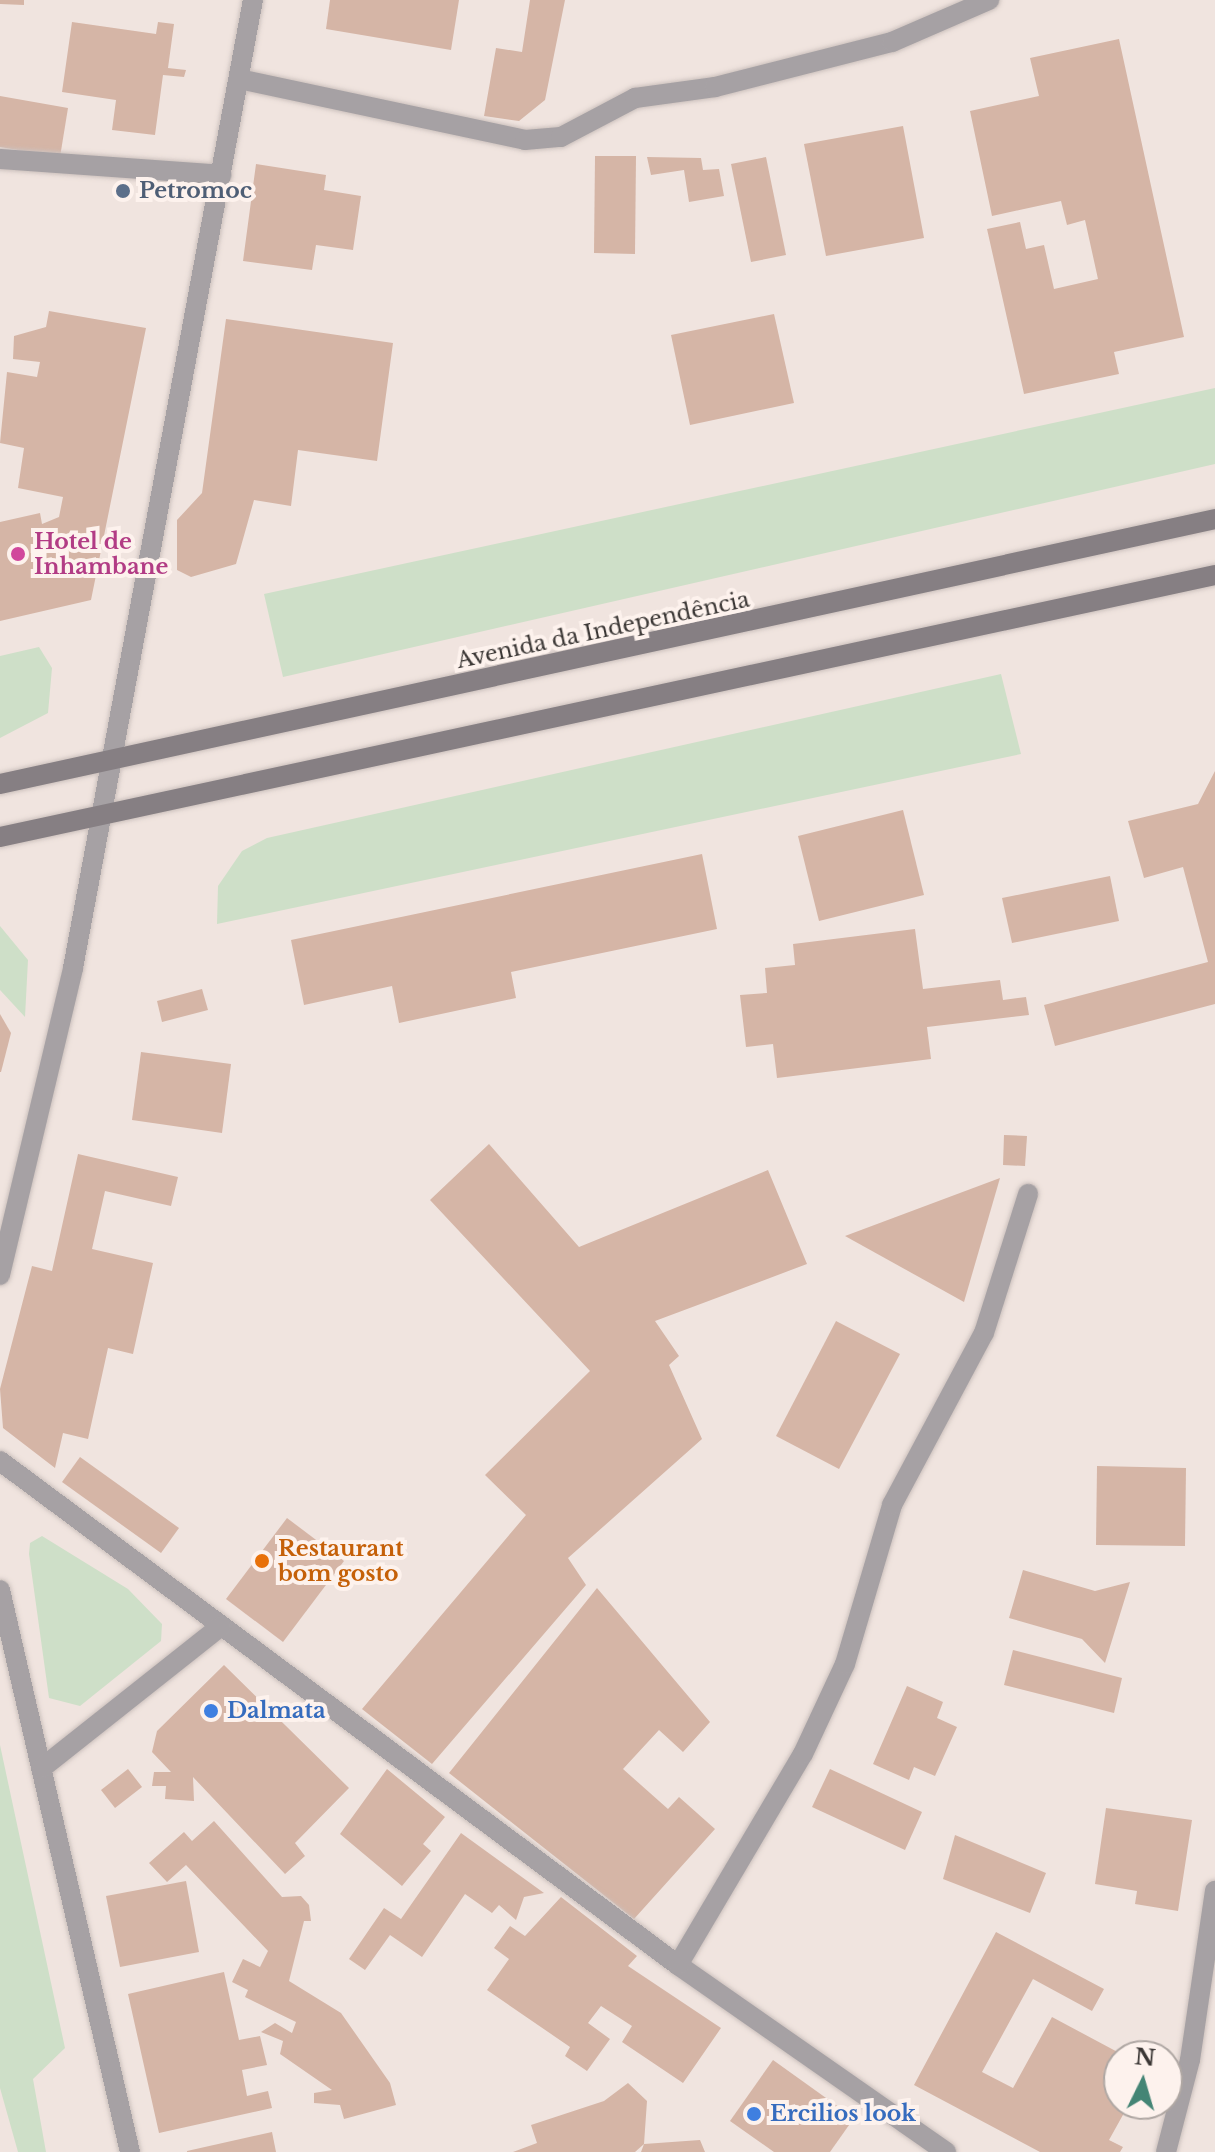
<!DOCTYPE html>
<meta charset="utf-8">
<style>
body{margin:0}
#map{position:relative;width:1215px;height:2152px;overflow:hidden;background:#f0e4df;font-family:"Libre Baskerville",serif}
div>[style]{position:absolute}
.green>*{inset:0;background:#cedfc8}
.building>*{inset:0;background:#d5b5a6}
.roads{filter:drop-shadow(0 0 2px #ccc1bd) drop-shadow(0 0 2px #ccc1bd)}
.service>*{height:20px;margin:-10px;padding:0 10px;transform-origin:10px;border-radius:10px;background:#a6a1a4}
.minor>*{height:20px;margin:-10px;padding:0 10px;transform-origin:10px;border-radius:10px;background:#a6a1a4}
.secondary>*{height:20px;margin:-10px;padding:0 10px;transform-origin:10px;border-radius:10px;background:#867f83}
.dots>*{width:22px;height:22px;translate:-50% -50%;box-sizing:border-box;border:4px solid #fdf2ed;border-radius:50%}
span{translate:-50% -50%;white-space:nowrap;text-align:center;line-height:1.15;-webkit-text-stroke:8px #fdf2ed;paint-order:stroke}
.service-label{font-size:22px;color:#4e5e75;font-weight:700}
.left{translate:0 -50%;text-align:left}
.hotel-label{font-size:22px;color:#b23c85;font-weight:700}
.street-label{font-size:22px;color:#3b3735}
.food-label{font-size:22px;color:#c56008;font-weight:700}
.shop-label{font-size:22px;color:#366cbe;font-weight:700}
.north{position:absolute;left:1103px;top:2040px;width:80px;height:80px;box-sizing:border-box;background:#fdf2ed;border:2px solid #afa7a3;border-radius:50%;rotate:5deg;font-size:22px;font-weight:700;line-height:32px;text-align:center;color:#3b3735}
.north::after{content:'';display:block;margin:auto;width:28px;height:36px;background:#448575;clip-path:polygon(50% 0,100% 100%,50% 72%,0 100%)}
</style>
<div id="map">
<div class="green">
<i style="clip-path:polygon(1215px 388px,1215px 464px,283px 677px,264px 594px)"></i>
<i style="clip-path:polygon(39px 647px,52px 668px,48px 713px,0 738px,0 656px)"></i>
<i style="clip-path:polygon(1001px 674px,1021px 754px,217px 924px,218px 886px,242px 851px,267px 838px)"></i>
<i style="clip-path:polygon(0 926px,28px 960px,25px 1017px,0 990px)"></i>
<i style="clip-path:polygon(42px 1536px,128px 1589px,162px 1624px,161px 1641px,80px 1706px,49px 1698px,29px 1554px,30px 1543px)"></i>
<i style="clip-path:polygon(0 1745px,65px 2048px,33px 2079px,46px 2152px,18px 2152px,0 2088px)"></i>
</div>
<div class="building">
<i style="clip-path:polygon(0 0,24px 0,24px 5px,0 4px)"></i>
<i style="clip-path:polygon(330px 0,459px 0,451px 50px,326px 29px)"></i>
<i style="clip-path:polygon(530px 0,565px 0,545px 100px,519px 121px,484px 116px,496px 48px,522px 52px)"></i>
<i style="clip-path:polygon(72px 22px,156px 34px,158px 22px,174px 24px,168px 68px,186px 70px,184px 77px,163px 75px,155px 135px,112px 130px,116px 100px,62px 92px)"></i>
<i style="clip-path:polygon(1119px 39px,1184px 337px,1114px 352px,1119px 374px,1024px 394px,987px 229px,1020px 222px,1026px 249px,1044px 245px,1054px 289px,1098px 279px,1085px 220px,1067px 225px,1061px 201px,992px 216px,970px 111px,1039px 96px,1030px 58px)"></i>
<i style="clip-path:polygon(0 96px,68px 108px,60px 157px,0 147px)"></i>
<i style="clip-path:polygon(903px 126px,924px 238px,826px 256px,804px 144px)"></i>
<i style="clip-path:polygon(595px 156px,636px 156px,635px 254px,594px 253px)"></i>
<i style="clip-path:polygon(647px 157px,701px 158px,703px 170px,719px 169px,724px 196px,689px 202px,684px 170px,651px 175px)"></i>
<i style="clip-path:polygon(766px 157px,786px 255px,751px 262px,731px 164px)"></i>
<i style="clip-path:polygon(256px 164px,326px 175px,324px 190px,361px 196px,353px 250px,316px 245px,312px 270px,243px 261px)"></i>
<i style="clip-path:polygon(49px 311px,146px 328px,91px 600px,0 621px,0 522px,40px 513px,42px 524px,59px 517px,63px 497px,18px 488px,24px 448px,0 443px,7px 372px,37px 377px,40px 362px,13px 359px,14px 336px,46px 327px)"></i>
<i style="clip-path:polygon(774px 314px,794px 403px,690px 425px,671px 335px)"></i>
<i style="clip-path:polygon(226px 319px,393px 343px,377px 461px,298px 450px,291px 506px,254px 500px,236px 564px,191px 577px,177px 570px,177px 520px,202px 493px)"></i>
<i style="clip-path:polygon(1215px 771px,1215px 1004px,1055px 1046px,1044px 1005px,1208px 962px,1183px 867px,1144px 878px,1128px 821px,1198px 804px)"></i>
<i style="clip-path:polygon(903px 810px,924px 895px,819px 921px,798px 836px)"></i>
<i style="clip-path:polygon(702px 854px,717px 929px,511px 972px,516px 998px,399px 1023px,392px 986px,304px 1005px,291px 940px)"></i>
<i style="clip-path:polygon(1110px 876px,1119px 921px,1012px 943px,1002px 898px)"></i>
<i style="clip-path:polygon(915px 929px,923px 989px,1000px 980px,1003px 1000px,1026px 997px,1029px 1015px,927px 1027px,931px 1059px,777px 1078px,773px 1044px,746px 1047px,740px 995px,767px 993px,765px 968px,795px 965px,793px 944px)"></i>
<i style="clip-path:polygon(202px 989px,208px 1010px,162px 1022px,157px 1001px)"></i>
<i style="clip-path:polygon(0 1014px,11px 1033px,1px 1072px,0 1072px)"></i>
<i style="clip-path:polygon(141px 1052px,231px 1064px,222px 1133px,132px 1120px)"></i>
<i style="clip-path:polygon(1004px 1135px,1027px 1136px,1025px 1166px,1003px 1165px)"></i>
<i style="clip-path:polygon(489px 1144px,579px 1247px,768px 1170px,807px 1264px,655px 1321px,679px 1356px,669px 1365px,702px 1439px,568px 1558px,586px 1585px,432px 1764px,362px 1709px,526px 1515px,485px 1475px,590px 1371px,430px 1200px)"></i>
<i style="clip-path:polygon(78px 1154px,178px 1177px,171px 1206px,105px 1191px,92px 1249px,153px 1263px,133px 1354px,108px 1348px,88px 1439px,63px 1433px,55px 1468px,3px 1428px,0 1389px,32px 1266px,52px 1271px)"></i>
<i style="clip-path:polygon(1000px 1178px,964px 1302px,845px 1236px)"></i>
<i style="clip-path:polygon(836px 1321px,900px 1354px,839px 1469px,776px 1436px)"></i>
<i style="clip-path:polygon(80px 1457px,179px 1528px,161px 1553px,62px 1482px)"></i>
<i style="clip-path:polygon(1097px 1466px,1186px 1468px,1185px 1546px,1096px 1545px)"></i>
<i style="clip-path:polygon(287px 1518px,344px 1561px,283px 1642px,226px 1599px)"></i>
<i style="clip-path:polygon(1023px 1570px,1095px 1591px,1130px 1582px,1105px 1663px,1082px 1639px,1009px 1618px)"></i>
<i style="clip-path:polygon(597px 1588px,710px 1722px,683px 1752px,659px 1730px,623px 1769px,668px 1809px,679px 1797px,715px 1829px,634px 1919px,449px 1773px)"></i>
<i style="clip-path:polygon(1013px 1650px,1122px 1678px,1114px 1713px,1004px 1685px)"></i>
<i style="clip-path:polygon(224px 1665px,349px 1788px,295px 1843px,305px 1856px,285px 1874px,193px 1777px,194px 1801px,165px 1799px,166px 1786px,152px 1786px,154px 1772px,171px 1772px,152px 1752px,157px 1731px)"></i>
<i style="clip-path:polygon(907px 1686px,943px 1702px,937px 1718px,957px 1727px,935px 1776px,914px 1767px,909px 1780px,873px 1764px)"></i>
<i style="clip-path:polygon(128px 1769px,142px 1787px,115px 1808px,101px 1790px)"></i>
<i style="clip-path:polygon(387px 1769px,445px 1817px,423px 1844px,431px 1851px,402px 1886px,340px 1834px)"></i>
<i style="clip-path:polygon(830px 1769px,922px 1812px,905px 1850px,812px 1807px)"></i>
<i style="clip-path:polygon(1106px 1808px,1192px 1820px,1178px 1911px,1135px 1904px,1137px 1891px,1095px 1884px)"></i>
<i style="clip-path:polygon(214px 1821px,282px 1897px,301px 1896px,309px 1905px,311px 1921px,304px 1921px,289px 1981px,341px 2013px,390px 2083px,396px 2105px,344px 2119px,340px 2105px,314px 2103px,314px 2093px,332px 2090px,280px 2054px,283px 2041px,261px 2032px,275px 2023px,292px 2033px,296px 2022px,245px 1997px,248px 1990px,232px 1982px,243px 1959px,260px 1967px,268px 1951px,186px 1865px,167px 1882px,149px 1863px,184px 1832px,192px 1841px)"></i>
<i style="clip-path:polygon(461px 1833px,544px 1893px,524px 1897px,516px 1920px,499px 1905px,492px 1913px,465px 1894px,422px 1957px,390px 1935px,365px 1970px,349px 1959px,384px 1908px,401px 1919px)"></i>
<i style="clip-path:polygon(955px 1835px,1046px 1873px,1030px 1913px,943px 1879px)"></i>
<i style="clip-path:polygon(186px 1881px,199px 1952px,120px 1967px,106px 1896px)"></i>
<i style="clip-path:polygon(561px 1897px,637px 1956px,628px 1966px,721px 2028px,683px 2083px,622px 2042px,632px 2026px,601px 2006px,588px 2023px,610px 2039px,587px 2071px,565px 2056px,570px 2047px,487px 1990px,509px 1959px,494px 1948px,510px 1926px,525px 1936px)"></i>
<i style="clip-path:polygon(996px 1932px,1104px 1989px,1092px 2011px,1033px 1979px,982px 2072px,1013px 2088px,1052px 2017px,1125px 2056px,1119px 2056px,1119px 2104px,1129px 2104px,1109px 2140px,1123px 2147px,1120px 2152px,1040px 2152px,914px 2085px)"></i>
<i style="clip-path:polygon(224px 1972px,239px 2040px,260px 2036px,267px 2065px,242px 2070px,247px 2096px,268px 2091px,272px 2108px,159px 2133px,128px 1994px)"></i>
<i style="clip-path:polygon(773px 2060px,854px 2118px,830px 2152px,774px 2152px,730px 2121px)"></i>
<i style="clip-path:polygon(628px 2083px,647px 2101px,644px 2144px,700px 2140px,705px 2152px,641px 2152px,644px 2144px,635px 2152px,513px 2152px,537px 2143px,531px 2125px,604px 2101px)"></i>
<i style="clip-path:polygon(272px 2132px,276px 2152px,187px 2152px,187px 2151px)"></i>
</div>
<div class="roads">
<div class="service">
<i style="left:239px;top:79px;width:292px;rotate:12deg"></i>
<i style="left:525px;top:140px;width:36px;rotate:-5deg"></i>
<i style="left:561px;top:137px;width:84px;rotate:-27.8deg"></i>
<i style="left:635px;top:98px;width:81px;rotate:-7.8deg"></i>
<i style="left:715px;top:87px;width:183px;rotate:-14.3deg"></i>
<i style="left:892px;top:42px;width:106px;rotate:-23.4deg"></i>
</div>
<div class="minor">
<i style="left:0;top:159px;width:222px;rotate:4.1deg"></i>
<i style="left:0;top:1275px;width:316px;rotate:-76.6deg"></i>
<i style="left:73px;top:968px;width:985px;rotate:-79.47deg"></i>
<i style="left:0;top:1461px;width:845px;rotate:36.63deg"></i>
<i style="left:678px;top:1965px;width:327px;rotate:34.9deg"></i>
<i style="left:0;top:1590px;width:577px;rotate:76.98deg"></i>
<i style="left:42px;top:1768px;width:228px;rotate:-38.4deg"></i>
<i style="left:678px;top:1965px;width:245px;rotate:-59.4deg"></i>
<i style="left:803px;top:1754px;width:99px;rotate:-65deg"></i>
<i style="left:845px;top:1664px;width:166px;rotate:-73.5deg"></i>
<i style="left:892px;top:1505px;width:195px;rotate:-61.9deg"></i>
<i style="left:984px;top:1333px;width:146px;rotate:-72.4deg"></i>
<i style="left:1166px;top:2152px;width:95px;rotate:-75.4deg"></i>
<i style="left:1190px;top:2060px;width:171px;rotate:-81.6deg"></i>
</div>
<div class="secondary">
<i style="left:0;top:784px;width:1244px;rotate:-12.3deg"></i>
<i style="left:0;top:837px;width:1243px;rotate:-12.17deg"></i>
</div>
</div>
<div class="dots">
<i style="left:123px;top:191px;background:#5c6f8a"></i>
<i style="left:18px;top:554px;background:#d1479c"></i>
<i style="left:262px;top:1561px;background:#e8710a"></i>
<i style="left:211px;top:1711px;background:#3f7fe0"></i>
<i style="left:754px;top:2114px;background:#3f7fe0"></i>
</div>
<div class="service-label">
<span class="left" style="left:139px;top:191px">Petromoc</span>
</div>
<div class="hotel-label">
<span class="left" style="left:34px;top:554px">Hotel de<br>Inhambane</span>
</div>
<div class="street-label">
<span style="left:603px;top:630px;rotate:-12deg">Avenida da Independência</span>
</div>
<div class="food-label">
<span class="left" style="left:278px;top:1561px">Restaurant<br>bom gosto</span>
</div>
<div class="shop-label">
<span class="left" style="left:227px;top:1711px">Dalmata</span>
<span class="left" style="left:770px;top:2114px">Ercilios look</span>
</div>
<div class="north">N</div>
</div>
